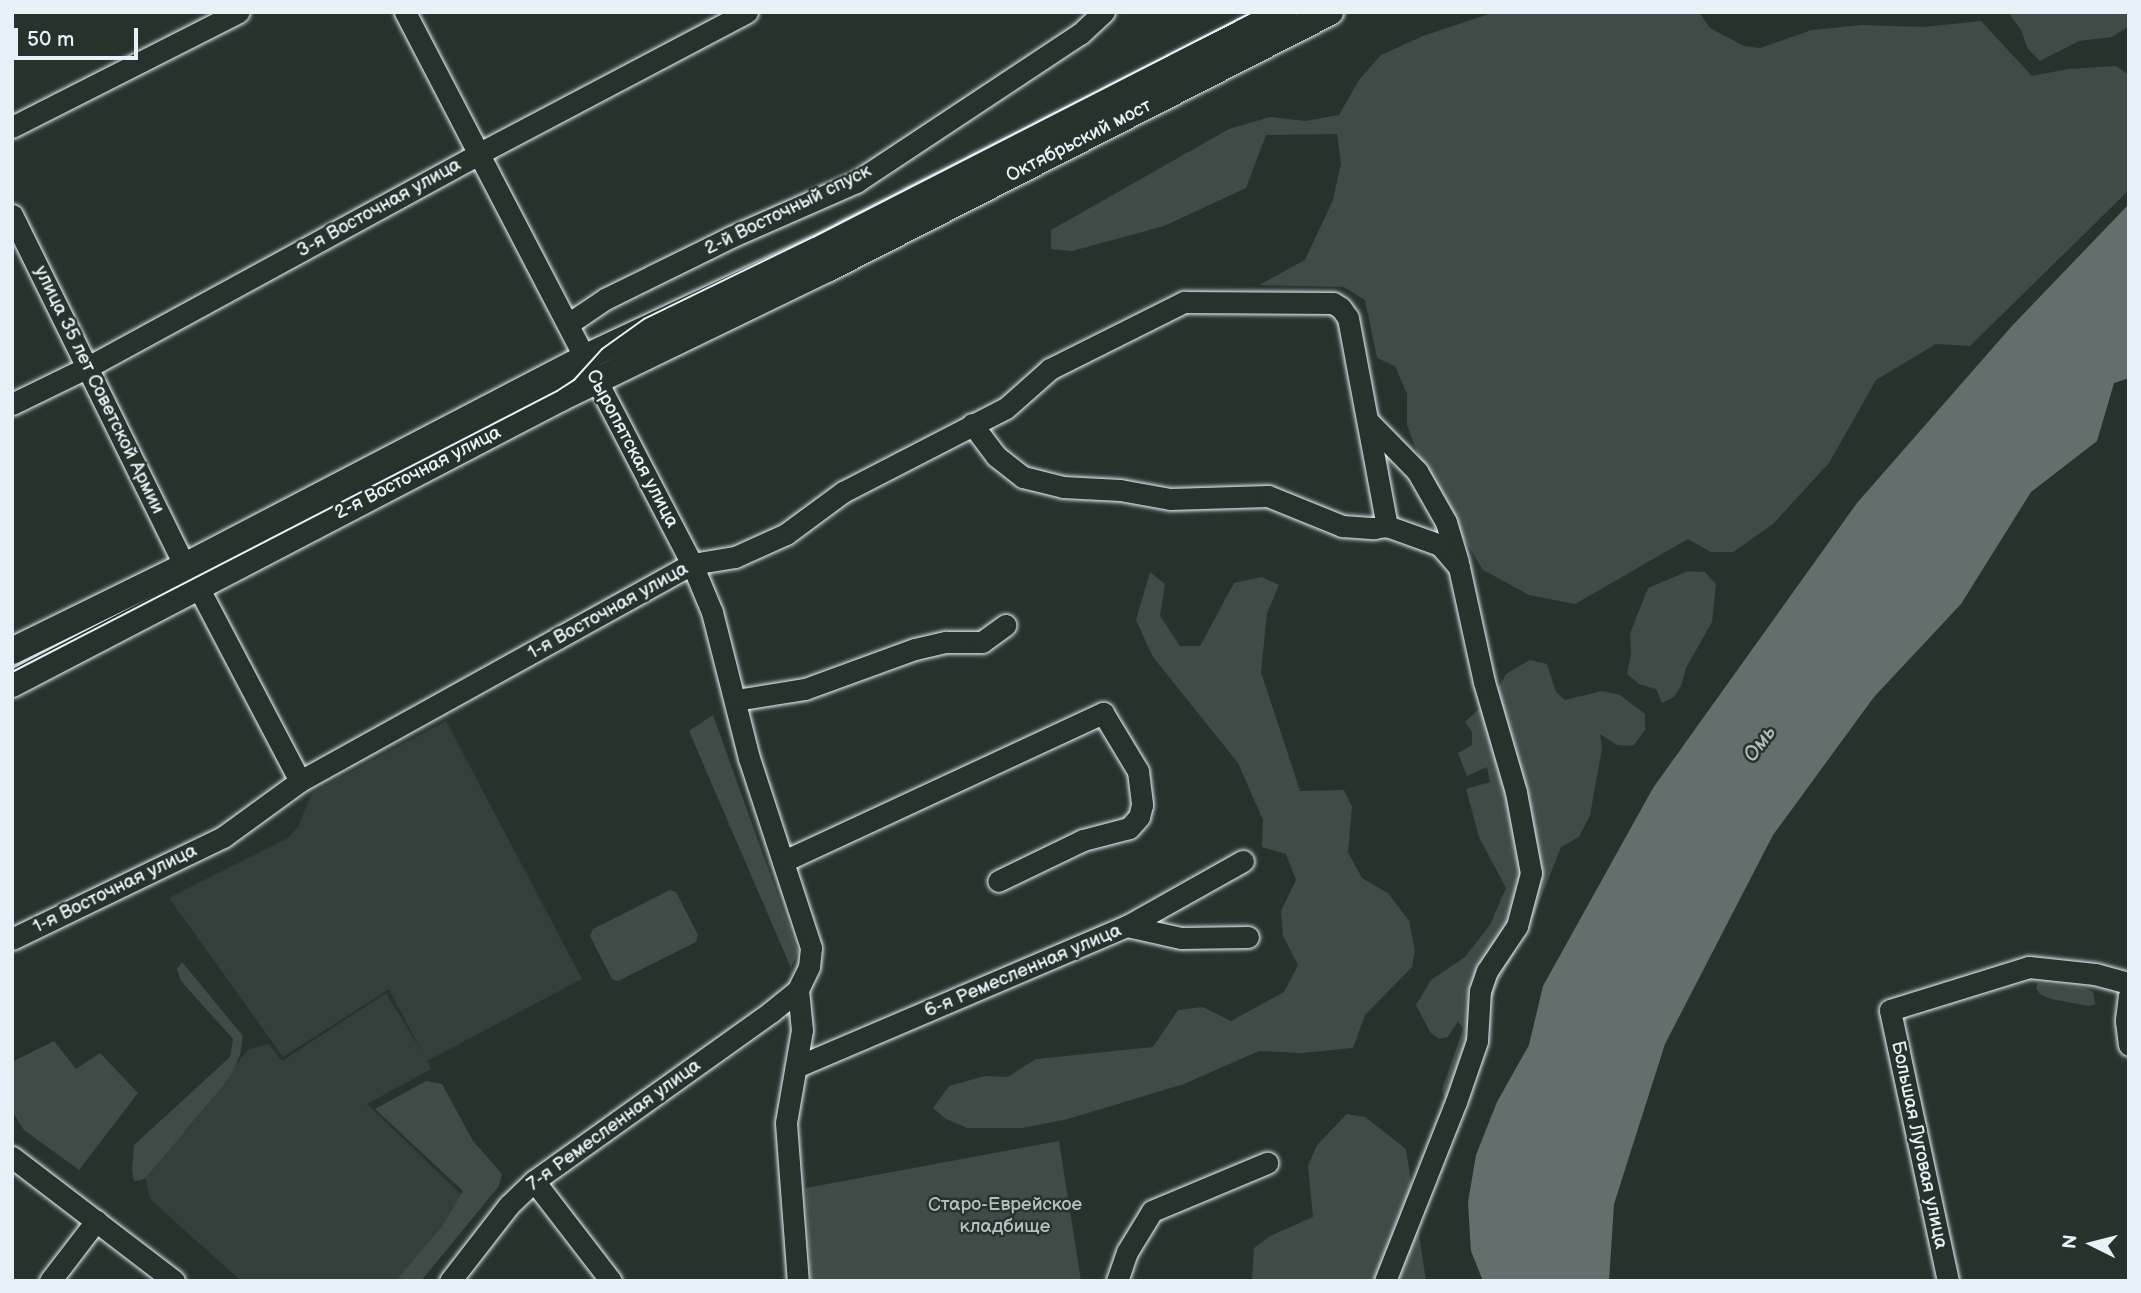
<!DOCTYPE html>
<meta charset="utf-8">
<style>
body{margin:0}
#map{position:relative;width:2141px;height:1293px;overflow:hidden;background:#26332d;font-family:"Balsamiq Sans",sans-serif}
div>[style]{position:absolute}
.built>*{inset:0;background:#333f3a}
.green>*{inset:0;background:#3e4b47}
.water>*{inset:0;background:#636f6d}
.roads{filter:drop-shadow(0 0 2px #e8f1f8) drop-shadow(0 0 2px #e8f1f8)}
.minor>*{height:21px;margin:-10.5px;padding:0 10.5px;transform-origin:10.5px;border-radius:10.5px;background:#26332d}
.major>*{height:26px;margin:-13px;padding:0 13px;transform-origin:13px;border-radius:13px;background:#26332d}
.tram>*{height:2px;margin:-1px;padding:0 1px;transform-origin:1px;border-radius:1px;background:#e8f1f8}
span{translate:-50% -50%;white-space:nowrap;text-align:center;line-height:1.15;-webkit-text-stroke:5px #26332d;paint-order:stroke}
.street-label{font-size:19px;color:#e8f1f8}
.park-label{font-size:19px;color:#b5bfc3}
.water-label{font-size:21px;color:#b3bdc0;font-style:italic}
.frame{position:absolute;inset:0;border:14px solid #e8f1f8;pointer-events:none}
.north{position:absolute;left:2057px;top:1209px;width:70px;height:70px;-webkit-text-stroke:5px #26332d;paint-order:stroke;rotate:276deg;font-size:19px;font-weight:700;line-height:28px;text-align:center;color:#e8f1f8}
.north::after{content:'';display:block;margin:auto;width:24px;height:32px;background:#e8f1f8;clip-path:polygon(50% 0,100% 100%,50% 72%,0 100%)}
.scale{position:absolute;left:14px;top:28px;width:124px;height:32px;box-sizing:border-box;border:4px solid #e8f1f8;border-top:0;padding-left:9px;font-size:21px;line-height:24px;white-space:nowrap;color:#e8f1f8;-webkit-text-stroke:5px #26332d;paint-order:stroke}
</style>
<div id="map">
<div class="built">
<i style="clip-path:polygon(446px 721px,582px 979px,427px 1061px,431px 1069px,367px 1104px,466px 1199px,409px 1281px,241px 1281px,150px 1199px,144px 1174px,249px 1049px,269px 1044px,282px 1061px,386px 993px,423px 1054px,389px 989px,283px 1057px,169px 898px,288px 838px,298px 827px,312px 793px)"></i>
</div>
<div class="green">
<i style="clip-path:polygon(1495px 12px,1699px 12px,1710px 28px,1744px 46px,1760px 48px,1812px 30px,1862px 25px,1923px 27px,1981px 21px,2032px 76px,2068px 69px,2116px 66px,2129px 75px,2129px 190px,1970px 346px,1936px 344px,1876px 380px,1829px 463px,1773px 524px,1733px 552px,1711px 552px,1688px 539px,1575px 604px,1529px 595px,1483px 570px,1426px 477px,1407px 425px,1407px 394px,1395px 366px,1377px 358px,1365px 300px,1344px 287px,1259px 285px,1305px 260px,1333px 200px,1341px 164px,1337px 134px,1266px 135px,1246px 188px,1164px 226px,1072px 251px,1051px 249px,1051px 230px,1229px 129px,1270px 117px,1305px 121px,1339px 115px,1359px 80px,1381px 55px,1423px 36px)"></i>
<i style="clip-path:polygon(2008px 12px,2129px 12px,2129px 26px,2112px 37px,2079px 41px,2040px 61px,2028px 49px,2021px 30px)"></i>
<i style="clip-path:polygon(1688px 571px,1705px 572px,1716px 584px,1712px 622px,1686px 668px,1681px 686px,1674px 697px,1662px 703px,1656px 689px,1639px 684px,1627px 674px,1631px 656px,1630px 633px,1648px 588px)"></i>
<i style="clip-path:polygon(1150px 572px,1165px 584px,1160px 616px,1180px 646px,1200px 646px,1234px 583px,1262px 577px,1279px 585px,1267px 613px,1261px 672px,1300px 791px,1344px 790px,1352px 807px,1348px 852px,1362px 878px,1388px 893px,1409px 921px,1415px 951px,1412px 967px,1365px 1015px,1353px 1048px,1302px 1053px,1259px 1051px,1184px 1084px,1068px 1119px,1022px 1128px,967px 1128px,946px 1119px,933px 1108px,949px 1086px,985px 1076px,1008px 1077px,1036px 1059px,1153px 1047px,1178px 1010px,1203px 1007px,1231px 1021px,1284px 992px,1298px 965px,1283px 936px,1281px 911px,1296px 880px,1286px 854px,1262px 847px,1263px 820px,1238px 763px,1153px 657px,1136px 620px)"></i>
<i style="clip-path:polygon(1530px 660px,1547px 664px,1556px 692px,1565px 700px,1602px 691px,1620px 695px,1645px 714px,1645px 730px,1633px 746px,1617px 745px,1600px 734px,1602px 749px,1590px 815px,1579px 837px,1561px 847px,1535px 913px,1498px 985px,1449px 1099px,1445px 1099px,1442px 1089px,1463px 1029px,1458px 1021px,1448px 1037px,1439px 1039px,1430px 1032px,1416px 1005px,1431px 980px,1465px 957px,1490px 925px,1506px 888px,1479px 837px,1466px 789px,1490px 782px,1487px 767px,1467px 776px,1458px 753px,1472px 745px,1472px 732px,1465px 722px,1495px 694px,1506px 674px)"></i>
<i style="clip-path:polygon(713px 715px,798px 952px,791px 968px,689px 731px)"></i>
<i style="clip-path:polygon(670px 890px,676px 892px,698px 935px,696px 942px,618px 981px,612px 979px,590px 936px,593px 929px)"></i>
<i style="clip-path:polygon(182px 962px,243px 1036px,240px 1055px,230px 1077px,149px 1174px,142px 1180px,134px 1181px,132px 1171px,134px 1145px,230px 1057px,233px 1039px,181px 981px,177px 969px)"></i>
<i style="clip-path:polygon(2038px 983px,2085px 988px,2093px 992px,2095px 1004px,2089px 1006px,2051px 999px,2040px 994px,2036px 988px)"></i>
<i style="clip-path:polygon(54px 1041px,76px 1069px,100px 1053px,138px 1093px,79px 1170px,24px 1130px,12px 1111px,12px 1062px)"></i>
<i style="clip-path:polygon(426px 1081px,442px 1084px,473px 1141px,502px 1174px,499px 1186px,421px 1281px,396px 1281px,443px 1225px,463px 1191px,375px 1109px)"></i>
<i style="clip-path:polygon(1347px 1114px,1365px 1117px,1406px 1149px,1426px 1281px,1252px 1281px,1254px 1248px,1270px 1236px,1313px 1217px,1308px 1166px,1317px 1145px)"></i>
<i style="clip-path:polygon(1059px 1141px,1081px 1281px,811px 1281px,806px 1188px)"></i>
</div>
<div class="water">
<i style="clip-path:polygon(2129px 204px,2129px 378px,2114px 383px,2097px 441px,2031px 492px,1961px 604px,1874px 697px,1773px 835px,1665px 1044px,1614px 1204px,1609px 1281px,1483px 1281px,1471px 1251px,1468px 1202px,1476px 1155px,1497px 1102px,1529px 1045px,1543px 986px,1653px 788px,1857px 503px,2011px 327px)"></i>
</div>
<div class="roads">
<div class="minor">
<i style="left:405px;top:12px;width:622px;rotate:62.53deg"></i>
<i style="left:692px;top:564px;width:52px;rotate:67.4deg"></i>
<i style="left:712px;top:612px;width:151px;rotate:75.8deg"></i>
<i style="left:749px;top:758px;width:200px;rotate:71.9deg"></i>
<i style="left:811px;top:948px;width:19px;rotate:96deg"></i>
<i style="left:809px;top:967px;width:25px;rotate:116deg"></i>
<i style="left:798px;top:990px;width:35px;rotate:141deg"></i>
<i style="left:771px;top:1012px;width:291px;rotate:144.5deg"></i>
<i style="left:534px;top:1181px;width:35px;rotate:136deg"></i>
<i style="left:509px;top:1205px;width:96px;rotate:127.8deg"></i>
<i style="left:12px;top:127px;width:254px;rotate:-26.9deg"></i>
<i style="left:12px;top:215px;width:391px;rotate:63.8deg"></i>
<i style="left:568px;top:324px;width:45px;rotate:-34deg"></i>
<i style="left:605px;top:299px;width:140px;rotate:-26.2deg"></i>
<i style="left:731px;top:237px;width:137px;rotate:-23.7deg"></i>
<i style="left:856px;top:182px;width:268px;rotate:-33.5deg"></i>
<i style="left:1080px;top:34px;width:33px;rotate:-43deg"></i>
<i style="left:12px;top:404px;width:85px;rotate:-26deg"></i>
<i style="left:88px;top:367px;width:444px;rotate:-28.6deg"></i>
<i style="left:478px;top:154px;width:304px;rotate:-27.8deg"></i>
<i style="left:1369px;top:422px;width:69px;rotate:45.6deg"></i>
<i style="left:1417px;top:471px;width:59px;rotate:60.4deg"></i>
<i style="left:1446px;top:522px;width:42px;rotate:73.3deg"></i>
<i style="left:972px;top:424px;width:40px;rotate:53deg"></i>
<i style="left:996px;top:456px;width:34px;rotate:38deg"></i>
<i style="left:1023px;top:477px;width:41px;rotate:14deg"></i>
<i style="left:1063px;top:487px;width:57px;rotate:3deg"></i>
<i style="left:1120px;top:490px;width:51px;rotate:10.2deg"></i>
<i style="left:1170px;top:499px;width:98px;rotate:-1.8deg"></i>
<i style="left:1268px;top:496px;width:80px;rotate:22.1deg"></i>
<i style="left:1342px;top:526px;width:32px;rotate:4deg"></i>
<i style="left:1374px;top:528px;width:13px;rotate:-9deg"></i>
<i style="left:198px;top:587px;width:219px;rotate:62.3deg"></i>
<i style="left:736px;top:700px;width:70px;rotate:-9.1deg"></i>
<i style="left:805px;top:689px;width:117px;rotate:-20deg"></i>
<i style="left:915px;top:649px;width:32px;rotate:-13deg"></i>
<i style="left:946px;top:642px;width:36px"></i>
<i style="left:982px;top:642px;width:29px;rotate:-36deg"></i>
<i style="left:784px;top:861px;width:352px;rotate:-24.9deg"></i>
<i style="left:1103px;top:713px;width:68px;rotate:58.9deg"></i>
<i style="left:1138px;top:771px;width:34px;rotate:83deg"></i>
<i style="left:1142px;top:805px;width:12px;rotate:104deg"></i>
<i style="left:1139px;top:817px;width:15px;rotate:132deg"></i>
<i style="left:1129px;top:828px;width:48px;rotate:165.4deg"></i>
<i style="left:1083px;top:840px;width:94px;rotate:154.2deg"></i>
<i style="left:1127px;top:926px;width:55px;rotate:12.5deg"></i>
<i style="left:1181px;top:938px;width:67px;rotate:-0.9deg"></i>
<i style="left:12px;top:939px;width:234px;rotate:-25.8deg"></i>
<i style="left:223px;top:837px;width:95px;rotate:-36deg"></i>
<i style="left:300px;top:781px;width:448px;rotate:-29deg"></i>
<i style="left:692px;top:564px;width:44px;rotate:-9.2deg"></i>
<i style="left:735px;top:557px;width:56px;rotate:-24.3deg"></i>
<i style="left:786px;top:534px;width:71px;rotate:-36.4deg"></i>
<i style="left:843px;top:492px;width:183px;rotate:-27.3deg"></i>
<i style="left:1006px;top:408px;width:59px;rotate:-41.6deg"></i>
<i style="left:1050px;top:369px;width:150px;rotate:-26.6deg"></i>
<i style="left:1184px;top:302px;width:149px;rotate:0.4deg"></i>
<i style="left:1333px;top:303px;width:9px;rotate:32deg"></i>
<i style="left:1341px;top:308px;width:12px;rotate:55deg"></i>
<i style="left:1348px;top:318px;width:212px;rotate:79.4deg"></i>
<i style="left:798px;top:990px;width:40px;rotate:84.3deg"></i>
<i style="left:802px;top:1030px;width:94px;rotate:99.8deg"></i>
<i style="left:786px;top:1123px;width:158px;rotate:85.7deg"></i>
<i style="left:2129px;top:995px;width:26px;rotate:97deg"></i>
<i style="left:2126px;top:1021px;width:24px;rotate:83deg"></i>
<i style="left:796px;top:1067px;width:360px;rotate:-23.1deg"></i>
<i style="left:1127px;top:926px;width:133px;rotate:-29.3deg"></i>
<i style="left:12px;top:1157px;width:204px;rotate:37.4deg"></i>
<i style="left:534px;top:1181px;width:126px;rotate:52.4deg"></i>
<i style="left:50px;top:1281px;width:76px;rotate:-52.5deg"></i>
<i style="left:1117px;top:1281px;width:31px;rotate:-71deg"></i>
<i style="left:1127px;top:1252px;width:48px;rotate:-58.6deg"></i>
<i style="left:1152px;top:1211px;width:125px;rotate:-22.7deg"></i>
<i style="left:1385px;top:1281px;width:193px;rotate:-68.4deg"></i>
<i style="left:1456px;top:1102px;width:65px;rotate:-71deg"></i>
<i style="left:1477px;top:1041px;width:50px;rotate:-86.6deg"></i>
<i style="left:1480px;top:991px;width:21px;rotate:-71deg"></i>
<i style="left:1487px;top:971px;width:54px;rotate:-56.3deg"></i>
<i style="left:1517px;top:926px;width:55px;rotate:-75.2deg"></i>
<i style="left:1531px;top:873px;width:82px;rotate:-100.5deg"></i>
<i style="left:1516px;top:792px;width:115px;rotate:-106.2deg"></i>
<i style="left:1484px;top:682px;width:118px;rotate:-102.3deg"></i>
<i style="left:1459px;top:567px;width:29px;rotate:-131deg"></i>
<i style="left:1440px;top:545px;width:56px;rotate:-160.3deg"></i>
<i style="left:1948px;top:1281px;width:277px;rotate:-102.1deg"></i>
<i style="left:1890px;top:1010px;width:145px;rotate:-17.2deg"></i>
<i style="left:2029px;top:967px;width:66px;rotate:6.1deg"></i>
<i style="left:2095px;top:974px;width:35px;rotate:15deg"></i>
</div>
<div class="major">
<i style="left:12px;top:651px;width:193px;rotate:-26.2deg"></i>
<i style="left:185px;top:566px;width:450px;rotate:-27.5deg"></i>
<i style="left:584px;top:358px;width:257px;rotate:-25.1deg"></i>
<i style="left:817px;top:249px;width:524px;rotate:-26.91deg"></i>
<i style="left:12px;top:684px;width:619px;rotate:-27.52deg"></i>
<i style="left:561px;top:398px;width:296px;rotate:-25.9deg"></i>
<i style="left:827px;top:269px;width:565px;rotate:-27.06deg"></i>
</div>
</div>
<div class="tram">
<i style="left:12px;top:672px;width:613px;rotate:-27.28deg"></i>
<i style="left:557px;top:391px;width:20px;rotate:-33deg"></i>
<i style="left:574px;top:380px;width:42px;rotate:-47.9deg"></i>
<i style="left:602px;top:349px;width:52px;rotate:-35.5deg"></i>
<i style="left:644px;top:319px;width:188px;rotate:-25.9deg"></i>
<i style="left:813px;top:237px;width:493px;rotate:-27.1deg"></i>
</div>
<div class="street-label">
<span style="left:1079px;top:141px;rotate:-27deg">Октябрьский мост</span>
<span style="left:379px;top:208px;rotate:-29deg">3-я Восточная улица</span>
<span style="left:788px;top:210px;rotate:-26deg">2-й Восточный спуск</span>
<span style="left:99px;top:390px;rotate:64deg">улица 35 лет Советской Армии</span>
<span style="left:632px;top:449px;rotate:62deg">Сыропятская улица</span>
<span style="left:418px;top:473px;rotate:-27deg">2-я Восточная улица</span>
<span style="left:608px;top:611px;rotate:-29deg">1-я Восточная улица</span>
<span style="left:115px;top:889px;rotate:-26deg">1-я Восточная улица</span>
<span style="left:1023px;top:971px;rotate:-23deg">6-я Ремесленная улица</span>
<span style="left:614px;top:1125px;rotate:-36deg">7-я Ремесленная улица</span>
<span style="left:1919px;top:1145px;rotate:78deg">Большая Луговая улица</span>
</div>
<div class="park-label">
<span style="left:1005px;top:1216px">Старо-Еврейское<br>кладбище</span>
</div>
<div class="water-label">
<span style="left:1760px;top:744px;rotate:-53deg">Омь</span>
</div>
<div class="frame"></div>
<div class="north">N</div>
<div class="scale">50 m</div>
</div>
